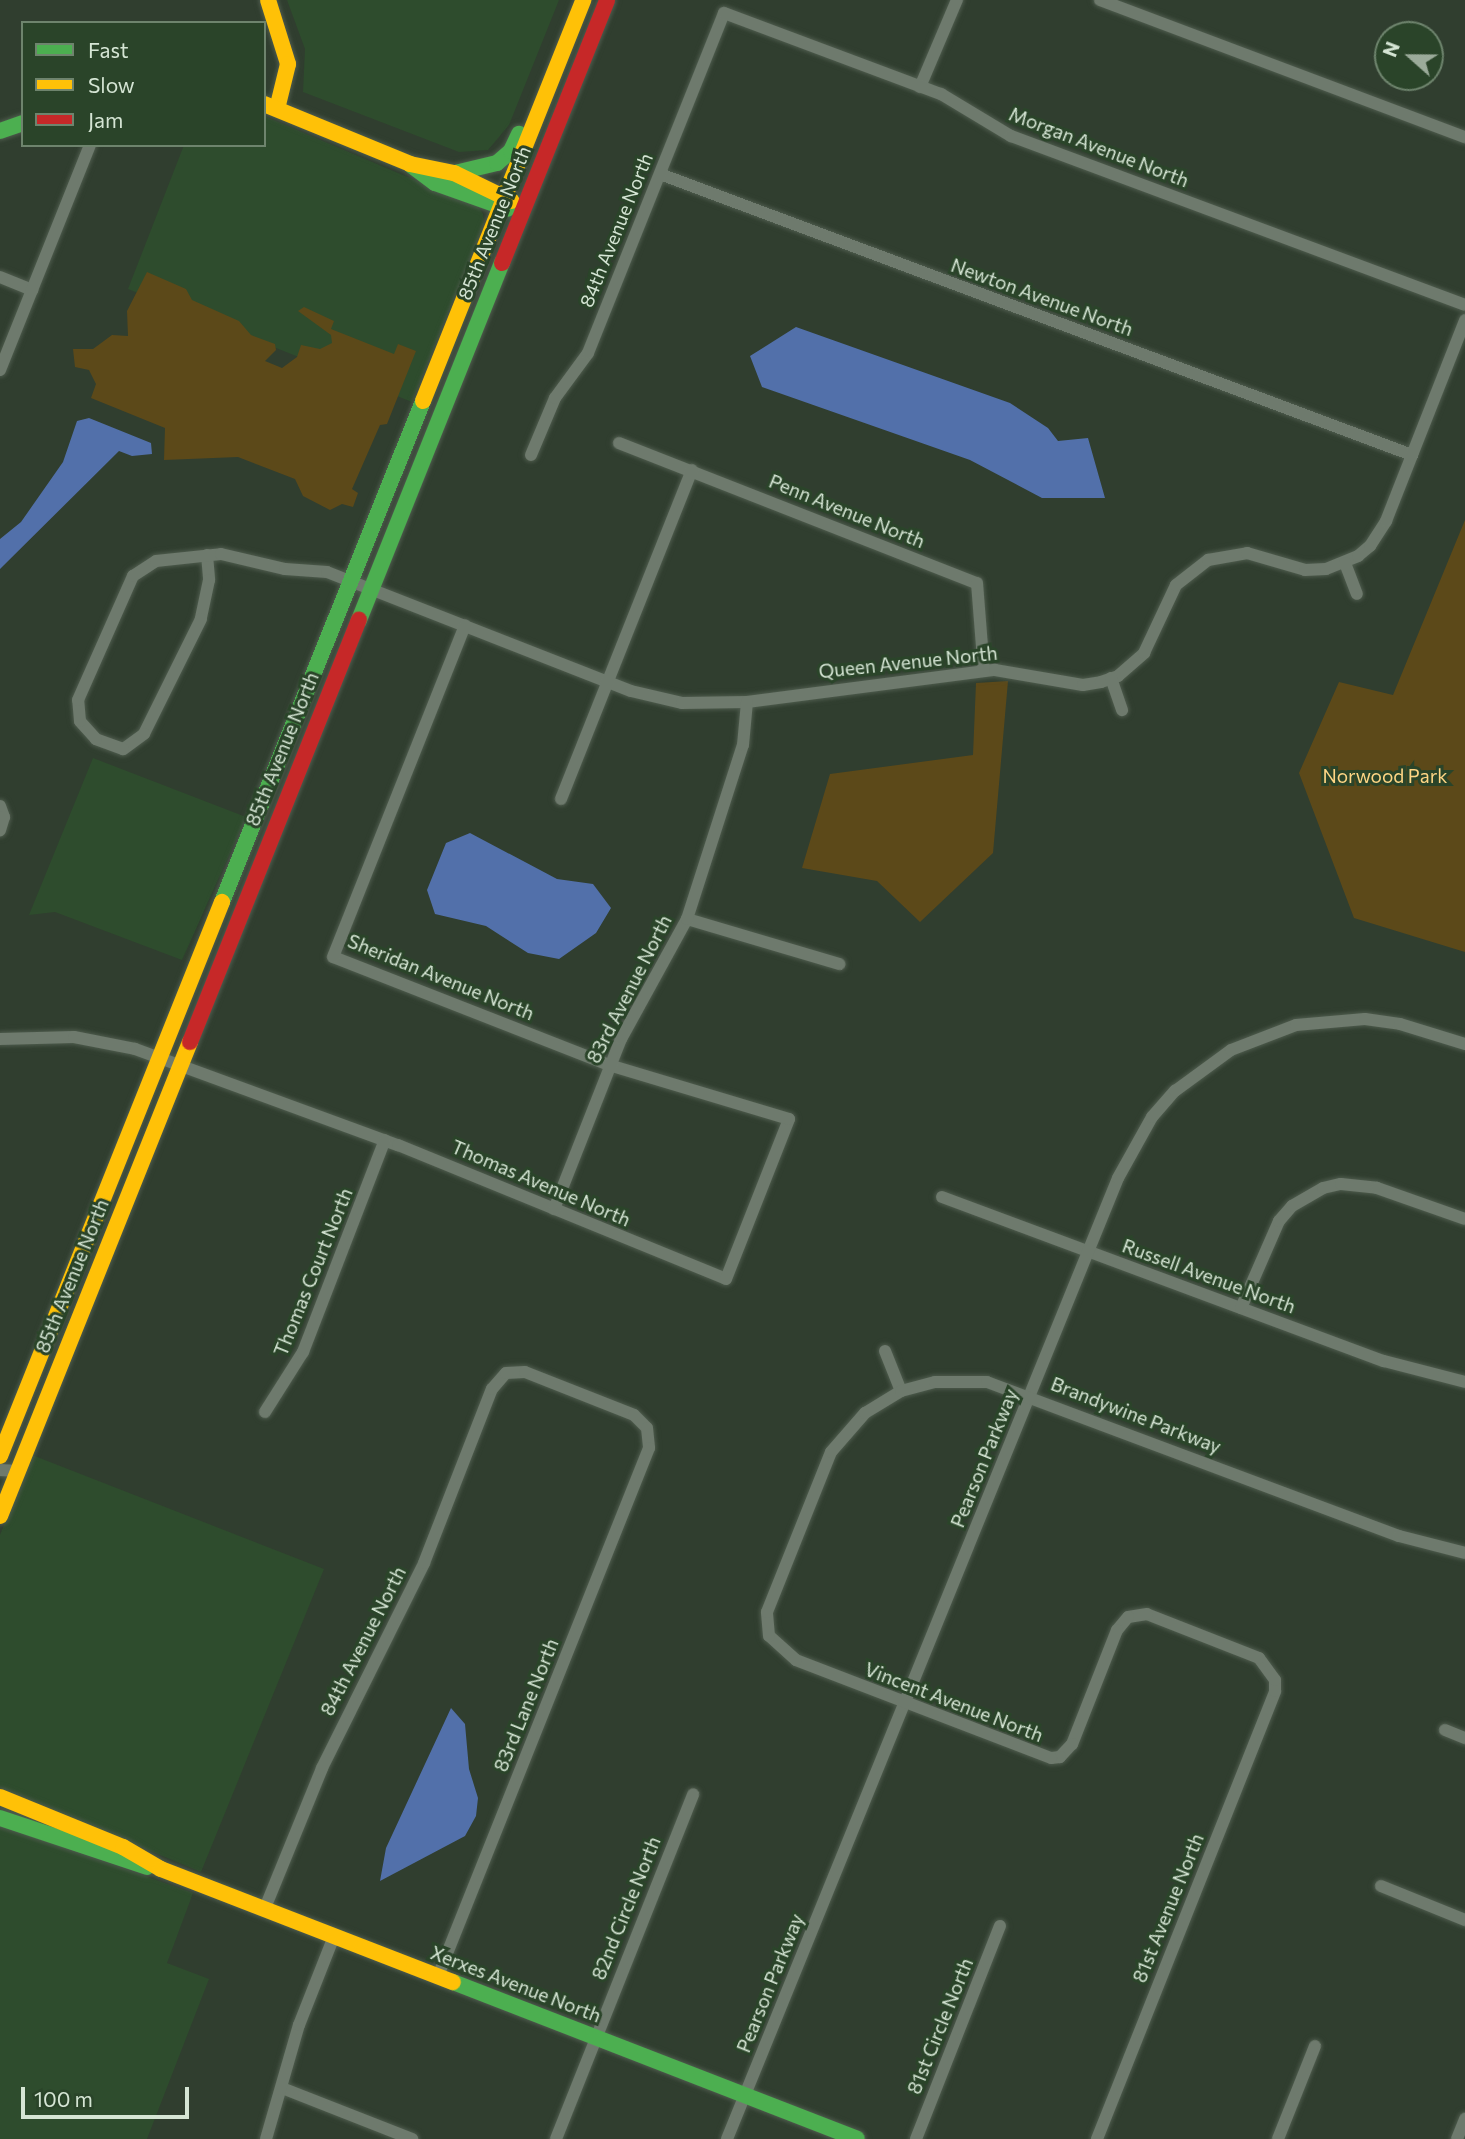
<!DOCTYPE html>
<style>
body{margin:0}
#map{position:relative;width:1465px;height:2139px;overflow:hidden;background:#303e2f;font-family:Commissioner,sans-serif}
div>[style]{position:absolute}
.built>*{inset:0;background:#2e4c2d}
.green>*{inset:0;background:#5c4919}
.water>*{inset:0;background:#5270aa}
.roads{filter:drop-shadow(0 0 2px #4e5b4d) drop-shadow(0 0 2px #4e5b4d)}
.street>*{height:12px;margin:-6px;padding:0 6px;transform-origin:6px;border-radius:6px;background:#6e7a6d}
.fast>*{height:16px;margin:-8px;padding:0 8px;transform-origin:8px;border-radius:8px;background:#4caf50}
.slow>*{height:16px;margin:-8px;padding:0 8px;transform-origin:8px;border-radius:8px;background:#ffc107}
.jam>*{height:16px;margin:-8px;padding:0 8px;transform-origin:8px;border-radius:8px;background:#c62828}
span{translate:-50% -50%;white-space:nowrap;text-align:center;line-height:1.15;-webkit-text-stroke:6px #2a4429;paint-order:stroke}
.street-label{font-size:19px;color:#d5e5d4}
.park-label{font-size:19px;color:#fed584}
.legend{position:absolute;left:21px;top:21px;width:245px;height:126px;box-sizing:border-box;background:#2a4429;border:2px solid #6e846d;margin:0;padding:9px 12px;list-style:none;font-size:21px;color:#d5e5d4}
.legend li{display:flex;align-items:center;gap:14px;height:35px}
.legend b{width:35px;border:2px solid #6e846d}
.north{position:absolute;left:1374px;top:21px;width:70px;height:70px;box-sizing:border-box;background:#2a4429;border:2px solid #6e846d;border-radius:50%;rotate:291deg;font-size:19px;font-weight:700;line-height:28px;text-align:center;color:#d5e5d4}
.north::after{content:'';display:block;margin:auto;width:24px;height:32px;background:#9bab9a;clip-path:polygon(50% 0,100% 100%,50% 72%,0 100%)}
.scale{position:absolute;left:21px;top:2087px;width:168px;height:32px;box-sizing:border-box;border:4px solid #d5e5d4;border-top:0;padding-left:9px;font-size:21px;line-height:24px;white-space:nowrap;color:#d5e5d4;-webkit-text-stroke:5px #2a4429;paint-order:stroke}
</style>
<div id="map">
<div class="built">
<i style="clip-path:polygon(287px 0,559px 0,509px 125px,488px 150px,459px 152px,303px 92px,305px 49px)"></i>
<i style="clip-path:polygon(264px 116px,478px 207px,483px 214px,484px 224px,412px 402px,128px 289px,184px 145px,264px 145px)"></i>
<i style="clip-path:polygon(93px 758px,246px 817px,182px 960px,55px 912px,29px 915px)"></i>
<i style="clip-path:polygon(32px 1455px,324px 1569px,201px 1872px,0 1788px,0 1535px)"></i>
<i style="clip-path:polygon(0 1825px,193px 1893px,167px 1963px,209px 1979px,147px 2139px,0 2139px)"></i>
</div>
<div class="green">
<i style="clip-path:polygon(147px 272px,186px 289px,192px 300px,239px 321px,251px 335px,275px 344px,276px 350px,265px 361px,282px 368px,297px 357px,301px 345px,320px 349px,332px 343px,331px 335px,298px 311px,304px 307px,334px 321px,331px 329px,394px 354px,398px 344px,416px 351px,387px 424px,380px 425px,352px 489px,358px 493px,353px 507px,342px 504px,330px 510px,303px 496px,295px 479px,238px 457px,164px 460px,165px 428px,91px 398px,96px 384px,89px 370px,75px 367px,73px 349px,93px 349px,112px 335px,128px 336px,127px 311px)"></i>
<i style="clip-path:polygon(1465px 520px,1465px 952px,1354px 918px,1299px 773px,1339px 682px,1393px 695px)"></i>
<i style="clip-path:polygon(1008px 681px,993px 853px,920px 922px,877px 881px,802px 868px,830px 774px,973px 755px,976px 683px)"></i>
</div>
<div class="water">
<i style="clip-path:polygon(796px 327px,1010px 403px,1048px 428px,1058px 441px,1088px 438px,1105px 498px,1042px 498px,970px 460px,762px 387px,750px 356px)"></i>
<i style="clip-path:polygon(89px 418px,151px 443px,152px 454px,132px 456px,119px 451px,0 569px,0 539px,21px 522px,63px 462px,77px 421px)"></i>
<i style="clip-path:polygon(470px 833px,557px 879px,593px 884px,611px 908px,596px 933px,559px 959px,528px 953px,486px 926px,435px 914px,427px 890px,446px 843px)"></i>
<i style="clip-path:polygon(451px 1708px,465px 1724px,469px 1769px,478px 1798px,476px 1816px,465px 1836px,380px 1881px,386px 1848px)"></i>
</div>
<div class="roads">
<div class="street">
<i style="left:1100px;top:0;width:390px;rotate:20.6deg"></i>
<i style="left:920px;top:87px;width:95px;rotate:-67deg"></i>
<i style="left:660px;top:174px;width:803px;rotate:20.49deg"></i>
<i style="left:0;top:277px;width:35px;rotate:22deg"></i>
<i style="left:0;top:370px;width:242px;rotate:-68.2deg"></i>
<i style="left:619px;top:443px;width:384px;rotate:21.4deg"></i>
<i style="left:977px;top:583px;width:88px;rotate:85.5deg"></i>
<i style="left:531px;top:455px;width:62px;rotate:-67.2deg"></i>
<i style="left:555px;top:398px;width:56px;rotate:-53.7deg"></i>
<i style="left:588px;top:353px;width:366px;rotate:-68.2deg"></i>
<i style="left:724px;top:13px;width:232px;rotate:20.5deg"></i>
<i style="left:941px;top:94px;width:82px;rotate:31deg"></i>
<i style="left:1011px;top:136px;width:484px;rotate:20.4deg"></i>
<i style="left:207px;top:555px;width:25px;rotate:85deg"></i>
<i style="left:209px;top:580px;width:40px;rotate:102deg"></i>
<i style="left:201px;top:619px;width:128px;rotate:116.4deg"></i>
<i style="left:144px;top:734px;width:26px;rotate:144deg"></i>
<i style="left:123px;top:749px;width:29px;rotate:-160deg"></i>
<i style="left:96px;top:739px;width:24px;rotate:-132deg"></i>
<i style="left:80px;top:721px;width:21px;rotate:-95deg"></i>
<i style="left:78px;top:700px;width:136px;rotate:-66.1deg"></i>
<i style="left:133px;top:576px;width:27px;rotate:-33deg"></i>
<i style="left:156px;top:561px;width:65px;rotate:-6.1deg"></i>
<i style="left:221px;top:554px;width:66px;rotate:13.2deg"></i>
<i style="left:285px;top:569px;width:42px;rotate:4.1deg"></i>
<i style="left:327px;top:572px;width:326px;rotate:21.4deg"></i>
<i style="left:631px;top:691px;width:52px;rotate:13.2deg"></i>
<i style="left:682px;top:703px;width:65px;rotate:-0.9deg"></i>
<i style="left:747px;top:702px;width:250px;rotate:-7.4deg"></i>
<i style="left:995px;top:670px;width:89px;rotate:9.7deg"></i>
<i style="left:1083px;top:685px;width:18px;rotate:-9deg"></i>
<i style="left:1101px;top:682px;width:18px;rotate:-19deg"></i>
<i style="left:1118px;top:676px;width:35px;rotate:-41deg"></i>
<i style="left:1144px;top:653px;width:75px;rotate:-64.8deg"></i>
<i style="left:1176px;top:585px;width:41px;rotate:-38deg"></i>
<i style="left:1208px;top:560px;width:40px;rotate:-10deg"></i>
<i style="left:1247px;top:553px;width:60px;rotate:16.3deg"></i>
<i style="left:1305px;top:570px;width:21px;rotate:-3deg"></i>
<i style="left:1326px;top:569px;width:35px;rotate:-22deg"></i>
<i style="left:1358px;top:556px;width:16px;rotate:-40deg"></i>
<i style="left:1370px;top:546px;width:30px;rotate:-57deg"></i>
<i style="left:1386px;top:521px;width:216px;rotate:-68.5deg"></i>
<i style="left:1345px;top:563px;width:33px;rotate:69deg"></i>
<i style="left:1111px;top:678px;width:34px;rotate:71deg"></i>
<i style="left:561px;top:799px;width:354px;rotate:-68.3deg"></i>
<i style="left:0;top:806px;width:12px;rotate:70deg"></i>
<i style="left:4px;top:817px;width:14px;rotate:107deg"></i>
<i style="left:687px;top:919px;width:159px;rotate:16.5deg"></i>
<i style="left:0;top:1039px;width:74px;rotate:-1.5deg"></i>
<i style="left:74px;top:1037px;width:62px;rotate:11.1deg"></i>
<i style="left:135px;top:1049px;width:280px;rotate:20.1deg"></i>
<i style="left:398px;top:1145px;width:354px;rotate:22.2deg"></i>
<i style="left:726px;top:1279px;width:172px;rotate:-68.5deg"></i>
<i style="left:789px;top:1119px;width:188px;rotate:-163.3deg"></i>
<i style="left:609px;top:1065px;width:296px;rotate:-158.6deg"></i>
<i style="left:333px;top:957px;width:357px;rotate:-68.3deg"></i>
<i style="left:942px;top:1197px;width:471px;rotate:20.4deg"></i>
<i style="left:1384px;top:1361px;width:84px;rotate:14.5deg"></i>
<i style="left:554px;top:1209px;width:183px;rotate:-68.5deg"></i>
<i style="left:621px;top:1039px;width:137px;rotate:-61.2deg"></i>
<i style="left:687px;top:919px;width:183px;rotate:-72.2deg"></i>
<i style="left:743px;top:745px;width:43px;rotate:-84.7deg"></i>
<i style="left:1241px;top:1308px;width:95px;rotate:-66.4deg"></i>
<i style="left:1279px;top:1221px;width:20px;rotate:-49deg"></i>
<i style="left:1292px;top:1206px;width:36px;rotate:-30deg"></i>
<i style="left:1323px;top:1188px;width:18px;rotate:-13deg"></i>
<i style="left:1341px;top:1184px;width:36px;rotate:6deg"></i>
<i style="left:1377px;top:1188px;width:93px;rotate:19.4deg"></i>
<i style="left:885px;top:1351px;width:43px;rotate:68.2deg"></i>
<i style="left:265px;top:1412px;width:71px;rotate:-57.7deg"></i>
<i style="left:303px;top:1352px;width:227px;rotate:-68.9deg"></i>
<i style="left:0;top:1470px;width:18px;rotate:3deg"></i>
<i style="left:1445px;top:1730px;width:22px;rotate:22deg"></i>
<i style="left:1381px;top:1886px;width:91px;rotate:22deg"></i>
<i style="left:265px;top:1908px;width:151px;rotate:-67.8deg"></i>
<i style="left:322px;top:1768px;width:229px;rotate:-63.5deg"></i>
<i style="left:424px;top:1563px;width:187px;rotate:-68.7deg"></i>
<i style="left:492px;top:1389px;width:21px;rotate:-49deg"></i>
<i style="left:506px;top:1373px;width:19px;rotate:-3deg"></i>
<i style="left:525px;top:1372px;width:117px;rotate:21.5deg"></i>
<i style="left:634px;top:1415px;width:18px;rotate:45deg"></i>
<i style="left:647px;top:1428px;width:20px;rotate:84deg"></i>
<i style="left:649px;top:1448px;width:569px;rotate:111.78deg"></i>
<i style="left:282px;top:2088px;width:140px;rotate:21.4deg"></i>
<i style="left:266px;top:2139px;width:119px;rotate:-73.9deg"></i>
<i style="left:299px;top:2025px;width:96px;rotate:-68.5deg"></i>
<i style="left:556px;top:2139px;width:371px;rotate:-68.3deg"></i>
<i style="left:727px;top:2139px;width:1037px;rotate:-67.86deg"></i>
<i style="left:1118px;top:1178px;width:70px;rotate:-60.9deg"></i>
<i style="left:1152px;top:1117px;width:35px;rotate:-49deg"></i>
<i style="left:1175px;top:1091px;width:69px;rotate:-36.2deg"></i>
<i style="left:1231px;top:1050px;width:70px;rotate:-21deg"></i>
<i style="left:1296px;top:1025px;width:69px;rotate:-5deg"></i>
<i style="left:1365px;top:1019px;width:35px;rotate:8deg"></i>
<i style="left:1400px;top:1024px;width:68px;rotate:17.1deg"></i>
<i style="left:916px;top:2139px;width:229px;rotate:-68.5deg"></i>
<i style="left:1097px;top:2139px;width:482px;rotate:-68.3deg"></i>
<i style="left:1275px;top:1691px;width:11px;rotate:-90deg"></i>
<i style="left:1275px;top:1680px;width:27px;rotate:-126deg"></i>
<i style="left:1259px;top:1658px;width:120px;rotate:-158.6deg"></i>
<i style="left:1147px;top:1614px;width:19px;rotate:171deg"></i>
<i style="left:1128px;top:1617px;width:17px;rotate:130deg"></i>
<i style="left:1117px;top:1630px;width:123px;rotate:111.5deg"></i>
<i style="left:1072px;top:1744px;width:18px;rotate:133deg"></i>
<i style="left:1060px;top:1757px;width:9px;rotate:174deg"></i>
<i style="left:1051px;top:1758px;width:273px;rotate:-159deg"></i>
<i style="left:796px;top:1660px;width:36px;rotate:-138deg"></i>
<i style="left:769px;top:1636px;width:24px;rotate:-95deg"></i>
<i style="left:767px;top:1612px;width:172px;rotate:-68.2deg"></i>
<i style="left:831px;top:1452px;width:52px;rotate:-48.9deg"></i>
<i style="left:865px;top:1413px;width:42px;rotate:-31.4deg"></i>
<i style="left:901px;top:1391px;width:35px;rotate:-15deg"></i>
<i style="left:935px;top:1382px;width:52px"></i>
<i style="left:987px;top:1382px;width:440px;rotate:20.5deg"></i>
<i style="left:1399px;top:1536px;width:68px;rotate:14.4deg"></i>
<i style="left:1278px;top:2139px;width:100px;rotate:-68.3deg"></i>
<i style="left:1457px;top:2139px;width:22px;rotate:-68deg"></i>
</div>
<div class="fast">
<i style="left:0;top:131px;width:24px;rotate:-19deg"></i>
<i style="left:411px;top:165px;width:30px;rotate:37deg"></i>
<i style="left:435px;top:183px;width:77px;rotate:19.6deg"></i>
<i style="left:455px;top:173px;width:43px;rotate:-13.4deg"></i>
<i style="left:497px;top:163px;width:18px;rotate:-41deg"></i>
<i style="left:511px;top:151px;width:19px;rotate:-65deg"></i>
<i style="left:359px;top:620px;width:385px;rotate:-68.2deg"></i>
<i style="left:222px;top:902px;width:540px;rotate:-68.14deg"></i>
<i style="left:0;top:1818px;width:155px;rotate:18.4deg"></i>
<i style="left:453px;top:1982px;width:433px;rotate:21.2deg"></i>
</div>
<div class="slow">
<i style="left:268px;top:0;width:67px;rotate:72.6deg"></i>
<i style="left:288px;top:64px;width:46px;rotate:103.7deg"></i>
<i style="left:264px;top:104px;width:158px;rotate:22.3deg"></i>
<i style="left:410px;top:164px;width:45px;rotate:11.6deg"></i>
<i style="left:454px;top:173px;width:64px;rotate:25.8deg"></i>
<i style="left:423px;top:401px;width:432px;rotate:-68.2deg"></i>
<i style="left:0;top:1456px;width:597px;rotate:-68.16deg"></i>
<i style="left:0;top:1516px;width:511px;rotate:-68.16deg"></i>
<i style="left:0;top:1797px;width:133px;rotate:22.1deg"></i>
<i style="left:123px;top:1847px;width:44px;rotate:30.1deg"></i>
<i style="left:161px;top:1869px;width:313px;rotate:21.2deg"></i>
</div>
<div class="jam">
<i style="left:502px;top:263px;width:283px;rotate:-68.2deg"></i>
<i style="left:190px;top:1042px;width:455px;rotate:-68.2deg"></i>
</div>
</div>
<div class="street-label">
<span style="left:1099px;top:147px;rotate:21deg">Morgan Avenue North</span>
<span style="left:494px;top:223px;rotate:-68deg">85th Avenue North</span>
<span style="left:616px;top:230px;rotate:-68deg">84th Avenue North</span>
<span style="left:1042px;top:297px;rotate:20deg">Newton Avenue North</span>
<span style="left:847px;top:511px;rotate:22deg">Penn Avenue North</span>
<span style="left:908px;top:662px;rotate:-6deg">Queen Avenue North</span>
<span style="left:282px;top:749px;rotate:-68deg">85th Avenue North</span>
<span style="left:441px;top:977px;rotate:22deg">Sheridan Avenue North</span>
<span style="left:629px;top:989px;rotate:-63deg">83rd Avenue North</span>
<span style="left:541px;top:1183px;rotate:23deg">Thomas Avenue North</span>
<span style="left:313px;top:1272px;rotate:-68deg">Thomas Court North</span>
<span style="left:72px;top:1276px;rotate:-68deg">85th Avenue North</span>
<span style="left:1209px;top:1276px;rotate:20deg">Russell Avenue North</span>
<span style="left:1136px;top:1415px;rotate:21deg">Brandywine Parkway</span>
<span style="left:984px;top:1458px;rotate:-68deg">Pearson Parkway</span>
<span style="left:363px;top:1641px;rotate:-63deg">84th Avenue North</span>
<span style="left:954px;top:1702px;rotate:21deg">Vincent Avenue North</span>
<span style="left:526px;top:1705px;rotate:-68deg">83rd Lane North</span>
<span style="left:626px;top:1908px;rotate:-68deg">82nd Circle North</span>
<span style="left:1168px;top:1908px;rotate:-68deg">81st Avenue North</span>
<span style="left:770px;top:1983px;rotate:-68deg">Pearson Parkway</span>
<span style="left:516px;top:1984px;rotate:21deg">Xerxes Avenue North</span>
<span style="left:940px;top:2026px;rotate:-68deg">81st Circle North</span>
</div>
<div class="park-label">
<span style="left:1385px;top:776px">Norwood Park</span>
</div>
<ul class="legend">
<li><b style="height:9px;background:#4caf50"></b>Fast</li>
<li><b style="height:9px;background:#ffc107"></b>Slow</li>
<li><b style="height:9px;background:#c62828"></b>Jam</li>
</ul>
<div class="north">N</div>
<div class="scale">100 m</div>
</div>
